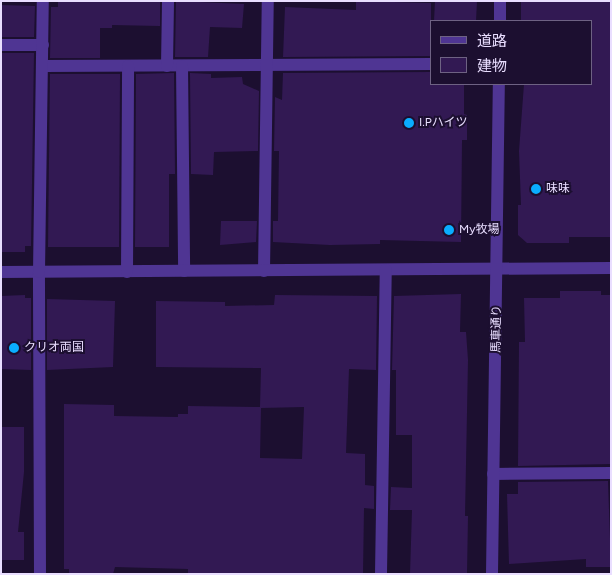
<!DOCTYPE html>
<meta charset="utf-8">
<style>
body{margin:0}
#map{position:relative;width:612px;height:575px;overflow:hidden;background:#1c0f30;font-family:Figtree,"Noto Sans JP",sans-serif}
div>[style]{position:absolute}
.building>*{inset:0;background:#321953}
.minor>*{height:12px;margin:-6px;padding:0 6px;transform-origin:6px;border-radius:6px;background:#4f3593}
.dots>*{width:14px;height:14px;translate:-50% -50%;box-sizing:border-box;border:2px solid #1c0f30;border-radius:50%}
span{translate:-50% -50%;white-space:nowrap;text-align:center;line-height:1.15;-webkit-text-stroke:4px #1c0f30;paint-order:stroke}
.poi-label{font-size:12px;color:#e9deff}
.left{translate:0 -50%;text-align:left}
.street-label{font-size:12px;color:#e9deff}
.frame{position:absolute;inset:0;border:2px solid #e9deff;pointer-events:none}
.legend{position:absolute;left:430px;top:20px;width:162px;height:65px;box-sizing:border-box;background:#1c0f30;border:1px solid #6e6283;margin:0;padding:6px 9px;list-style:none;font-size:15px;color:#e9deff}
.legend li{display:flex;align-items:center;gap:10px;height:25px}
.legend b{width:25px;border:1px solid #6e6283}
</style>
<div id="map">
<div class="building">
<i style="clip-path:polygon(58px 1px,160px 1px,160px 26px,112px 25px,112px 28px,100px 28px,100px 58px,50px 58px,51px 7px,58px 7px)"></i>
<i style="clip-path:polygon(176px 1px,244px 4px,242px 28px,210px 27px,208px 57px,175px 57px)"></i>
<i style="clip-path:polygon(356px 1px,431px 3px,431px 56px,283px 57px,285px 7px,356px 10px)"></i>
<i style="clip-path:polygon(435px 1px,477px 1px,476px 21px,434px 21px)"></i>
<i style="clip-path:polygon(521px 1px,611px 1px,611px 237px,569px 237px,569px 243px,527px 243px,518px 235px,518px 205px,521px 205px,519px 151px,524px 84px,591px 84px,591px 21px,521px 21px)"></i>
<i style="clip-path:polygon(1px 5px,35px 6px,34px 37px,1px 37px)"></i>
<i style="clip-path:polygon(1px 53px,34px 53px,31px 246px,25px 246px,25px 252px,1px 252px)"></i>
<i style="clip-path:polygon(431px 72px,431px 84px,464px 84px,464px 114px,467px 115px,467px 140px,462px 140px,461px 242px,380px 240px,380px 244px,330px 245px,273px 242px,273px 221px,278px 221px,279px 151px,274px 151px,275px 97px,282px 100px,283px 73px)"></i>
<i style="clip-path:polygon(174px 73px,175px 174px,169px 174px,169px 247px,135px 247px,136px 74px)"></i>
<i style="clip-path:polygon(190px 73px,211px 74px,211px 78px,242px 77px,243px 84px,259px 91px,258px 151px,214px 152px,213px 175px,191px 174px)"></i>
<i style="clip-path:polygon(50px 74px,120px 74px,119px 247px,48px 247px)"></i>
<i style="clip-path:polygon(221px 221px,257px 221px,256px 242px,220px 245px)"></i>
<i style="clip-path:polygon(560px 291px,601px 291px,601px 295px,611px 295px,611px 464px,518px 466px,519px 342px,525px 342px,524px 298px,560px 298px)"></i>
<i style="clip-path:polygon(461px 294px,460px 332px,466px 332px,468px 360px,465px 516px,468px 516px,467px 574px,410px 574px,412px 510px,390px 510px,391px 487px,412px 488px,412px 435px,396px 435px,396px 370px,392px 370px,394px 296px)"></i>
<i style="clip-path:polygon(25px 295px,25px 298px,31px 298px,31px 370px,1px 369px,1px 296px)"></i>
<i style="clip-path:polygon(evenodd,275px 295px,377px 296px,376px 370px,349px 369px,346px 453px,365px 454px,365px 485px,374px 486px,374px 509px,364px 508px,363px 574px,188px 574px,188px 569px,115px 567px,113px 574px,69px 574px,69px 569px,64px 569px,64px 404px,114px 405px,114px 416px,178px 417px,178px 414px,188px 414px,188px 406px,260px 407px,261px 368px,156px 367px,156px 301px,225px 302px,225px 306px,274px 305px,275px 295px,304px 407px,302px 459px,260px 458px,261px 408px,304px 407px)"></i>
<i style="clip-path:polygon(47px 299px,115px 301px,113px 367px,47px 370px)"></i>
<i style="clip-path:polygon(1px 427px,24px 427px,24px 472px,18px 532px,24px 532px,24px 560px,1px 560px)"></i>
<i style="clip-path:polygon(608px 481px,611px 567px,586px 567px,586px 559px,509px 564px,507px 494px,518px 494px,518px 482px)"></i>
</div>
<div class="minor">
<i style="left:500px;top:21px;width:20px;rotate:-90deg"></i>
<i style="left:1px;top:45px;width:42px"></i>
<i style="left:43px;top:66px;width:388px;rotate:-0.3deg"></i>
<i style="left:167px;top:66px;width:65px;rotate:-89.1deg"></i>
<i style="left:182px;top:66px;width:205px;rotate:89.4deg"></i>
<i style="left:264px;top:271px;width:270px;rotate:-89.2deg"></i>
<i style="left:1px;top:272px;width:610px;rotate:-0.38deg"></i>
<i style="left:127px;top:272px;width:206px;rotate:-89.7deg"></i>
<i style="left:493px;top:474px;width:118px;rotate:-0.5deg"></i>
<i style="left:40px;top:574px;width:302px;rotate:-90.2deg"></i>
<i style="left:39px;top:272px;width:271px;rotate:-89.2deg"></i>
<i style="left:381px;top:574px;width:304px;rotate:-89.1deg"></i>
<i style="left:492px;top:574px;width:490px;rotate:-89.2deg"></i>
</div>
<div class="dots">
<i style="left:409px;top:123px;background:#0aadff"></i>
<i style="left:536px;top:189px;background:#0aadff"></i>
<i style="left:449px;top:230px;background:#0aadff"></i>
<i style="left:14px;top:348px;background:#0aadff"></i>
</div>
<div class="poi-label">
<span class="left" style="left:419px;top:123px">I.Pハイツ</span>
<span class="left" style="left:546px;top:189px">味味</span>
<span class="left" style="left:459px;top:230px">My牧場</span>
<span class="left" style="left:24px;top:348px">クリオ両国</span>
</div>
<div class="street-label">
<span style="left:497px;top:329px;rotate:-89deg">馬車通り</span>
</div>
<div class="frame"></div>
<ul class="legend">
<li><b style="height:6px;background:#4f3593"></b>道路</li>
<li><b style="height:14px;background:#321953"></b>建物</li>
</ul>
</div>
